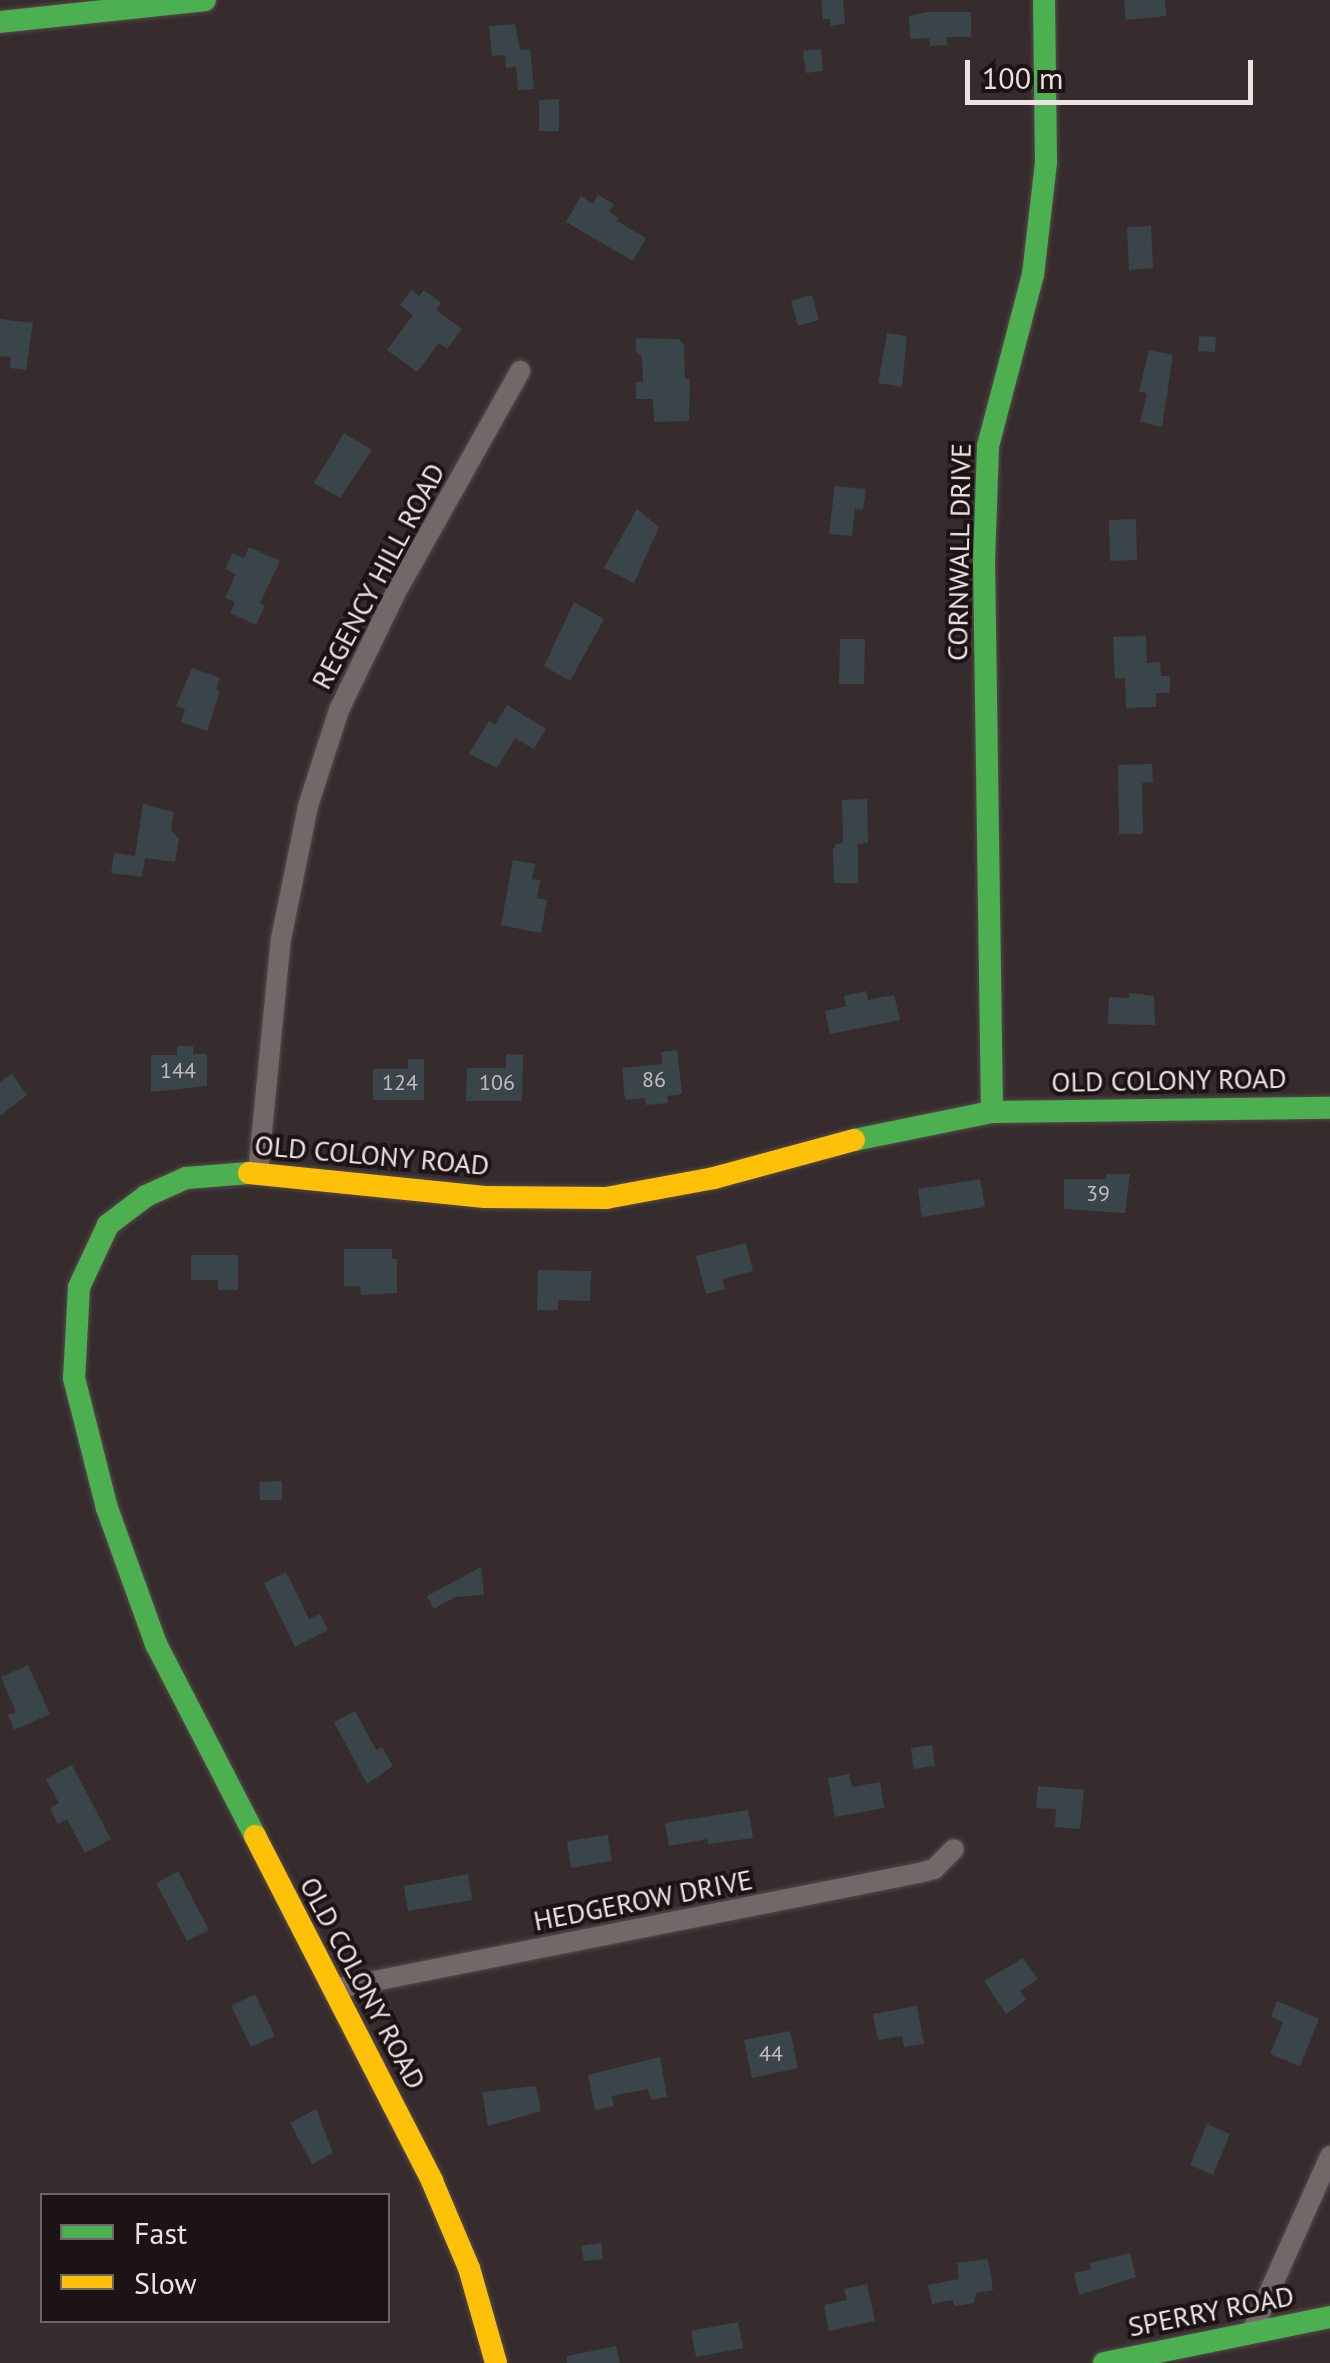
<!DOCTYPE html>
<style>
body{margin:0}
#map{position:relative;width:1330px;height:2363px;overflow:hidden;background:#372c2d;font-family:"PT Sans",sans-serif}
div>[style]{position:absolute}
.building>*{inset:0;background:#394548}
.roads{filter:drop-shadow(0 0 2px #544a4b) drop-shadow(0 0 2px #544a4b)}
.street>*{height:20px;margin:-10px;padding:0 10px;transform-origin:10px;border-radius:10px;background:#716868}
.fast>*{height:22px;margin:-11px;padding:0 11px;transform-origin:11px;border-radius:11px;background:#4caf50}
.slow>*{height:22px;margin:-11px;padding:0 11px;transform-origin:11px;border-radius:11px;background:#ffc107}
span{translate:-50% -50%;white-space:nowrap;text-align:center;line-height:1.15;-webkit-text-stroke:8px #1c1314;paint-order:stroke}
.number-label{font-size:22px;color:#c2babc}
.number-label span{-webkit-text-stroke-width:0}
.street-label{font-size:28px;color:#efe1e2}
.legend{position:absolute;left:40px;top:2193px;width:350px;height:130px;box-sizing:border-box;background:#1c1314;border:2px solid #706566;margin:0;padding:12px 18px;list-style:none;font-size:30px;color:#efe1e2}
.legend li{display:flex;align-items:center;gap:20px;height:50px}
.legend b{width:50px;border:2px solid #706566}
.scale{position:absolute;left:965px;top:60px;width:288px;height:45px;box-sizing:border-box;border:5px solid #efe1e2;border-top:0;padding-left:12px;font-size:30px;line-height:35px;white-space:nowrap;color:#efe1e2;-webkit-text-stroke:8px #1c1314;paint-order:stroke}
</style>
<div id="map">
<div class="building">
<i style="clip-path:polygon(821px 0,843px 0,845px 24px,831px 26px,830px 19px,823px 19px)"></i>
<i style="clip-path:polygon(1124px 0,1165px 0,1166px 16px,1126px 20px)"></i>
<i style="clip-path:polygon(928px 12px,971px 12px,971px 37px,946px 37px,947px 45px,930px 46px,929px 38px,910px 39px,909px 16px)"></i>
<i style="clip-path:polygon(515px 24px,520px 50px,530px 49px,534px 89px,518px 90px,516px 67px,506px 68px,505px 55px,492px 56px,489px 26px)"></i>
<i style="clip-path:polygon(821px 49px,823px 71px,806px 73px,803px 51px)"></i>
<i style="clip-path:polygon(559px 99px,559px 131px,539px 131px,539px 100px)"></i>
<i style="clip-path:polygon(598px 195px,614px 204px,609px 212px,619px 218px,617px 221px,646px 238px,633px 261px,566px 222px,581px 196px,593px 204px)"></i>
<i style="clip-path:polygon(1151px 226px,1153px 268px,1129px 270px,1127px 227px)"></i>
<i style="clip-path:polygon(411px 290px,419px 296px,424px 290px,441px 303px,436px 310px,462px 329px,447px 349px,439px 343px,417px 372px,387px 350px,413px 315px,400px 305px)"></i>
<i style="clip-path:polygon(812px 295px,819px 320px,798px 326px,791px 301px)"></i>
<i style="clip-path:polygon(0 319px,33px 323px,26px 370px,10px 368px,11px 357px,0 356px)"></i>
<i style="clip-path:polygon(887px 333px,907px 336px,902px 387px,878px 383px)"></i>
<i style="clip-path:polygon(1199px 336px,1216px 337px,1215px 352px,1198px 351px)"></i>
<i style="clip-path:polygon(636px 338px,679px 339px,684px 345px,685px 379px,690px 379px,689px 421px,654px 422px,653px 399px,636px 399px,636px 382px,643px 382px,642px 356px,636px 352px)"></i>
<i style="clip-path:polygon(1149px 350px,1173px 355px,1162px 427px,1140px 422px,1147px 393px,1139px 392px)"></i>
<i style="clip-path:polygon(344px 433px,372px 450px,340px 498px,314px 483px)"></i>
<i style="clip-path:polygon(835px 486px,866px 489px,863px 510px,855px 509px,852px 536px,829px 534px)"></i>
<i style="clip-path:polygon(637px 509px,659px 527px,634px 583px,604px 568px)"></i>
<i style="clip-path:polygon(1136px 519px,1137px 560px,1110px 561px,1109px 520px)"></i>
<i style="clip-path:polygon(249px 547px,280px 561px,260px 603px,265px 606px,256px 625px,230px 613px,235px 602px,225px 598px,236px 574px,225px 569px,233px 553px,244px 558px)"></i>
<i style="clip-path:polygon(574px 602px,604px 619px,570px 681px,544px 666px)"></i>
<i style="clip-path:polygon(1146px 636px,1147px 663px,1160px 662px,1161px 676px,1170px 676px,1170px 693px,1156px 693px,1156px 707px,1126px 708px,1125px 678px,1115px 678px,1113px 637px)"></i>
<i style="clip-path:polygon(840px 639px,865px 639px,864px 684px,839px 684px)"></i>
<i style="clip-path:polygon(192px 668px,220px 678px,216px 689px,220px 691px,207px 731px,181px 722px,185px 709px,176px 706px)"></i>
<i style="clip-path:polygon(507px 705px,546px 729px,534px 749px,515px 738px,497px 768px,469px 754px,489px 721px,495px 725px)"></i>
<i style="clip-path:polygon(1152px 764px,1153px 782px,1142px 783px,1143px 834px,1119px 834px,1118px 765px)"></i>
<i style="clip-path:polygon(867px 799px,868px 843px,858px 844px,858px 883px,834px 883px,833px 851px,836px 844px,843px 843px,842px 800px)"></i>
<i style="clip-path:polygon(143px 804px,174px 812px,171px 830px,179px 839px,175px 862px,145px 858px,142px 877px,111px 873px,114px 853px,135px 856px)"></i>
<i style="clip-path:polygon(513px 860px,535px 864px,532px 879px,540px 880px,537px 898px,547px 900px,541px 933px,501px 925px)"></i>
<i style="clip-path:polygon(866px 991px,868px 1000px,894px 995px,900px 1020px,830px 1034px,825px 1011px,846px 1006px,844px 996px)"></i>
<i style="clip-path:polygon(1129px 993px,1154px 996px,1155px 1025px,1108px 1024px,1109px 997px,1129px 998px)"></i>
<i style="clip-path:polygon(177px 1046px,193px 1046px,193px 1054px,207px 1054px,207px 1086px,151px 1092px,151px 1055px,177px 1055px)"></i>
<i style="clip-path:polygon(677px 1050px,682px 1094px,667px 1096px,668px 1103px,646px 1105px,645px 1098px,625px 1100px,622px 1068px,662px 1064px,661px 1052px)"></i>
<i style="clip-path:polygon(506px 1054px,523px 1055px,522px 1101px,466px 1101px,467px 1068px,506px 1068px)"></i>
<i style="clip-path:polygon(408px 1059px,424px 1059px,424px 1100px,373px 1100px,373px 1069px,408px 1069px)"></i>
<i style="clip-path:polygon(12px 1074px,27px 1095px,0 1116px,0 1082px)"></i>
<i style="clip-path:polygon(1106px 1174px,1130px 1174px,1125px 1213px,1064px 1209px,1064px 1179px,1106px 1179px)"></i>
<i style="clip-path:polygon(980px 1179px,985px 1207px,922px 1217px,918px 1189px)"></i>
<i style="clip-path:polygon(746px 1243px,753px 1271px,722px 1279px,725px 1289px,706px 1294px,696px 1256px)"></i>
<i style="clip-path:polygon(344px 1249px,392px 1249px,392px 1259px,397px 1259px,397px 1293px,361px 1295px,360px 1286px,344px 1286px)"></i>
<i style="clip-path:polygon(191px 1255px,238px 1255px,238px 1290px,218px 1290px,218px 1280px,191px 1280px)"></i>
<i style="clip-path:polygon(538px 1270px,591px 1271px,590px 1301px,558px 1300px,558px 1310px,537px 1310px)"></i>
<i style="clip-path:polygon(282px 1481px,282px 1500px,260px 1500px,259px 1482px)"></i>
<i style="clip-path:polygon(481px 1567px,484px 1595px,455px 1597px,434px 1609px,427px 1596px)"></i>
<i style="clip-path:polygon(286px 1572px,309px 1619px,320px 1614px,328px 1630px,295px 1647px,264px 1583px)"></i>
<i style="clip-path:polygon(28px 1665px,50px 1714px,14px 1730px,8px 1715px,16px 1712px,1px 1677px)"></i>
<i style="clip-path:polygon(355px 1711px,376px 1750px,382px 1747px,393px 1766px,367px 1784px,334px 1722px)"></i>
<i style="clip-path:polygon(932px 1745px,935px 1766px,914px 1769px,911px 1748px)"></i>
<i style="clip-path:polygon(72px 1765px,111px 1839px,85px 1853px,67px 1819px,58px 1824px,50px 1808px,59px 1803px,46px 1779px)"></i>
<i style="clip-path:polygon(849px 1774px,852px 1787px,880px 1782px,884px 1808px,835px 1817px,828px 1778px)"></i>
<i style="clip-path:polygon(1038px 1786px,1084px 1790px,1080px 1829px,1055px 1827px,1056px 1809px,1036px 1808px)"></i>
<i style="clip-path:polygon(748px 1810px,753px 1838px,708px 1844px,707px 1839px,669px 1846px,665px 1823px)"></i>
<i style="clip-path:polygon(608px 1835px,612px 1861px,571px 1868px,567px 1841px)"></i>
<i style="clip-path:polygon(178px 1871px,209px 1930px,187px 1941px,156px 1883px)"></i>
<i style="clip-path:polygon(468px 1874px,472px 1900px,408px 1911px,404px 1886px)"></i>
<i style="clip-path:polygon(1023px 1958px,1038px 1979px,1020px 1991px,1026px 2000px,1006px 2014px,984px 1981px)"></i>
<i style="clip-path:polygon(255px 1994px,275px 2036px,251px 2047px,231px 2006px)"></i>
<i style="clip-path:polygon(1277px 2001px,1319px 2019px,1300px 2066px,1270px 2054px,1283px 2022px,1271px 2017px)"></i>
<i style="clip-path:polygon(917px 2006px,924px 2044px,904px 2047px,902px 2036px,878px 2040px,873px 2014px)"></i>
<i style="clip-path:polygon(790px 2031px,798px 2068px,752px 2078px,744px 2040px)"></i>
<i style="clip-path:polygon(660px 2057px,667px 2097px,651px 2100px,648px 2089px,612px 2096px,614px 2106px,595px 2110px,588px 2075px)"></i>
<i style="clip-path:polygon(536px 2086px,541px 2111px,488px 2126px,482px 2092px)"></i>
<i style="clip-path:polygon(316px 2109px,333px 2153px,312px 2164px,290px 2123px)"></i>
<i style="clip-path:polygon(1207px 2124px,1230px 2134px,1213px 2175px,1190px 2165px)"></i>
<i style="clip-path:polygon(601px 2243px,603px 2259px,584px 2261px,581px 2246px)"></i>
<i style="clip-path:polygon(1130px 2253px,1136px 2277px,1079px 2295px,1074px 2273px,1091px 2269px,1090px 2263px)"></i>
<i style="clip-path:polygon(988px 2259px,993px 2290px,976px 2293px,974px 2303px,954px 2306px,953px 2300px,932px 2304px,928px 2285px,959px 2279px,957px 2263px)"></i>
<i style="clip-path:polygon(867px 2284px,875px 2321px,829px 2331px,824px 2305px,847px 2300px,844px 2289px)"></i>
<i style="clip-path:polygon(738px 2322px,743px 2348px,696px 2357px,691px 2331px)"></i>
<i style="clip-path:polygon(616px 2346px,620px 2363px,567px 2363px,567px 2356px)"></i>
</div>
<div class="roads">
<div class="street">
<i style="left:258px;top:1172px;width:234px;rotate:-84.4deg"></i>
<i style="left:281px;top:939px;width:136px;rotate:-78.5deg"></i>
<i style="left:308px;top:806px;width:101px;rotate:-72.1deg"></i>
<i style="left:339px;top:710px;width:129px;rotate:-64.2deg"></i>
<i style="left:395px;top:594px;width:256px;rotate:-60.7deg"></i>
<i style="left:334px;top:1989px;width:596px;rotate:-11.22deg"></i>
<i style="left:919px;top:1873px;width:16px;rotate:-15deg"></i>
<i style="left:934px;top:1869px;width:28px;rotate:-45deg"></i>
<i style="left:1251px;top:2333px;width:194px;rotate:-65.9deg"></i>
</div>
<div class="fast">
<i style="left:0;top:22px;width:206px;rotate:-6.1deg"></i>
<i style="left:992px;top:1112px;width:550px;rotate:-90.83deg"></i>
<i style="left:984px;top:562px;width:116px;rotate:-88deg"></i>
<i style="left:988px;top:446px;width:177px;rotate:-75.3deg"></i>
<i style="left:1033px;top:275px;width:114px;rotate:-83.4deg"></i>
<i style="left:1046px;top:162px;width:162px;rotate:-90.7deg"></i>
<i style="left:854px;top:1140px;width:141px;rotate:-11.5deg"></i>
<i style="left:992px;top:1112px;width:338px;rotate:-0.7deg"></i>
<i style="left:249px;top:1173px;width:63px;rotate:175.5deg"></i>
<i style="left:186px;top:1178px;width:44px;rotate:155.8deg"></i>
<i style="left:146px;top:1196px;width:48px;rotate:142.7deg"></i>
<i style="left:108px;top:1225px;width:68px;rotate:115.1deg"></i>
<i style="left:79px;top:1287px;width:91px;rotate:93.1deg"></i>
<i style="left:74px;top:1378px;width:134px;rotate:75.8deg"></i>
<i style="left:107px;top:1508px;width:145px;rotate:70.2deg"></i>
<i style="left:156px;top:1644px;width:216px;rotate:62.7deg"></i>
<i style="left:1104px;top:2363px;width:231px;rotate:-11.5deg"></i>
</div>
<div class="slow">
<i style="left:249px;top:1173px;width:237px;rotate:5.8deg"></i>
<i style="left:485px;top:1197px;width:121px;rotate:0.5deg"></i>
<i style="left:606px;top:1198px;width:110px;rotate:-10.5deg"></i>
<i style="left:714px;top:1178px;width:145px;rotate:-15.2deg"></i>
<i style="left:255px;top:1836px;width:388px;rotate:62.8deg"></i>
<i style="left:432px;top:2181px;width:95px;rotate:67deg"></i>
<i style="left:469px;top:2268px;width:99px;rotate:74.1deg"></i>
</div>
</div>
<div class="number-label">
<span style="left:178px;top:1071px">144</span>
<span style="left:654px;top:1080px">86</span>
<span style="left:400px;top:1083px">124</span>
<span style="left:497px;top:1083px">106</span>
<span style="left:1098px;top:1194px">39</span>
<span style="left:771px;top:2054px">44</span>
</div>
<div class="street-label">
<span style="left:959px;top:552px;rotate:-89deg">CORNWALL DRIVE</span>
<span style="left:378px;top:576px;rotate:-62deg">REGENCY HILL ROAD</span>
<span style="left:1169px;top:1080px;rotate:-1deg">OLD COLONY ROAD</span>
<span style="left:372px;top:1155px;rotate:5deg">OLD COLONY ROAD</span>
<span style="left:643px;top:1900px;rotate:-11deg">HEDGEROW DRIVE</span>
<span style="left:363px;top:1983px;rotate:62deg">OLD COLONY ROAD</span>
<span style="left:1211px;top:2311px;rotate:-11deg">SPERRY ROAD</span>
</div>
<ul class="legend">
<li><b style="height:12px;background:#4caf50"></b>Fast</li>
<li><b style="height:12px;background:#ffc107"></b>Slow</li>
</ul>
<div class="scale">100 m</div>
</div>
